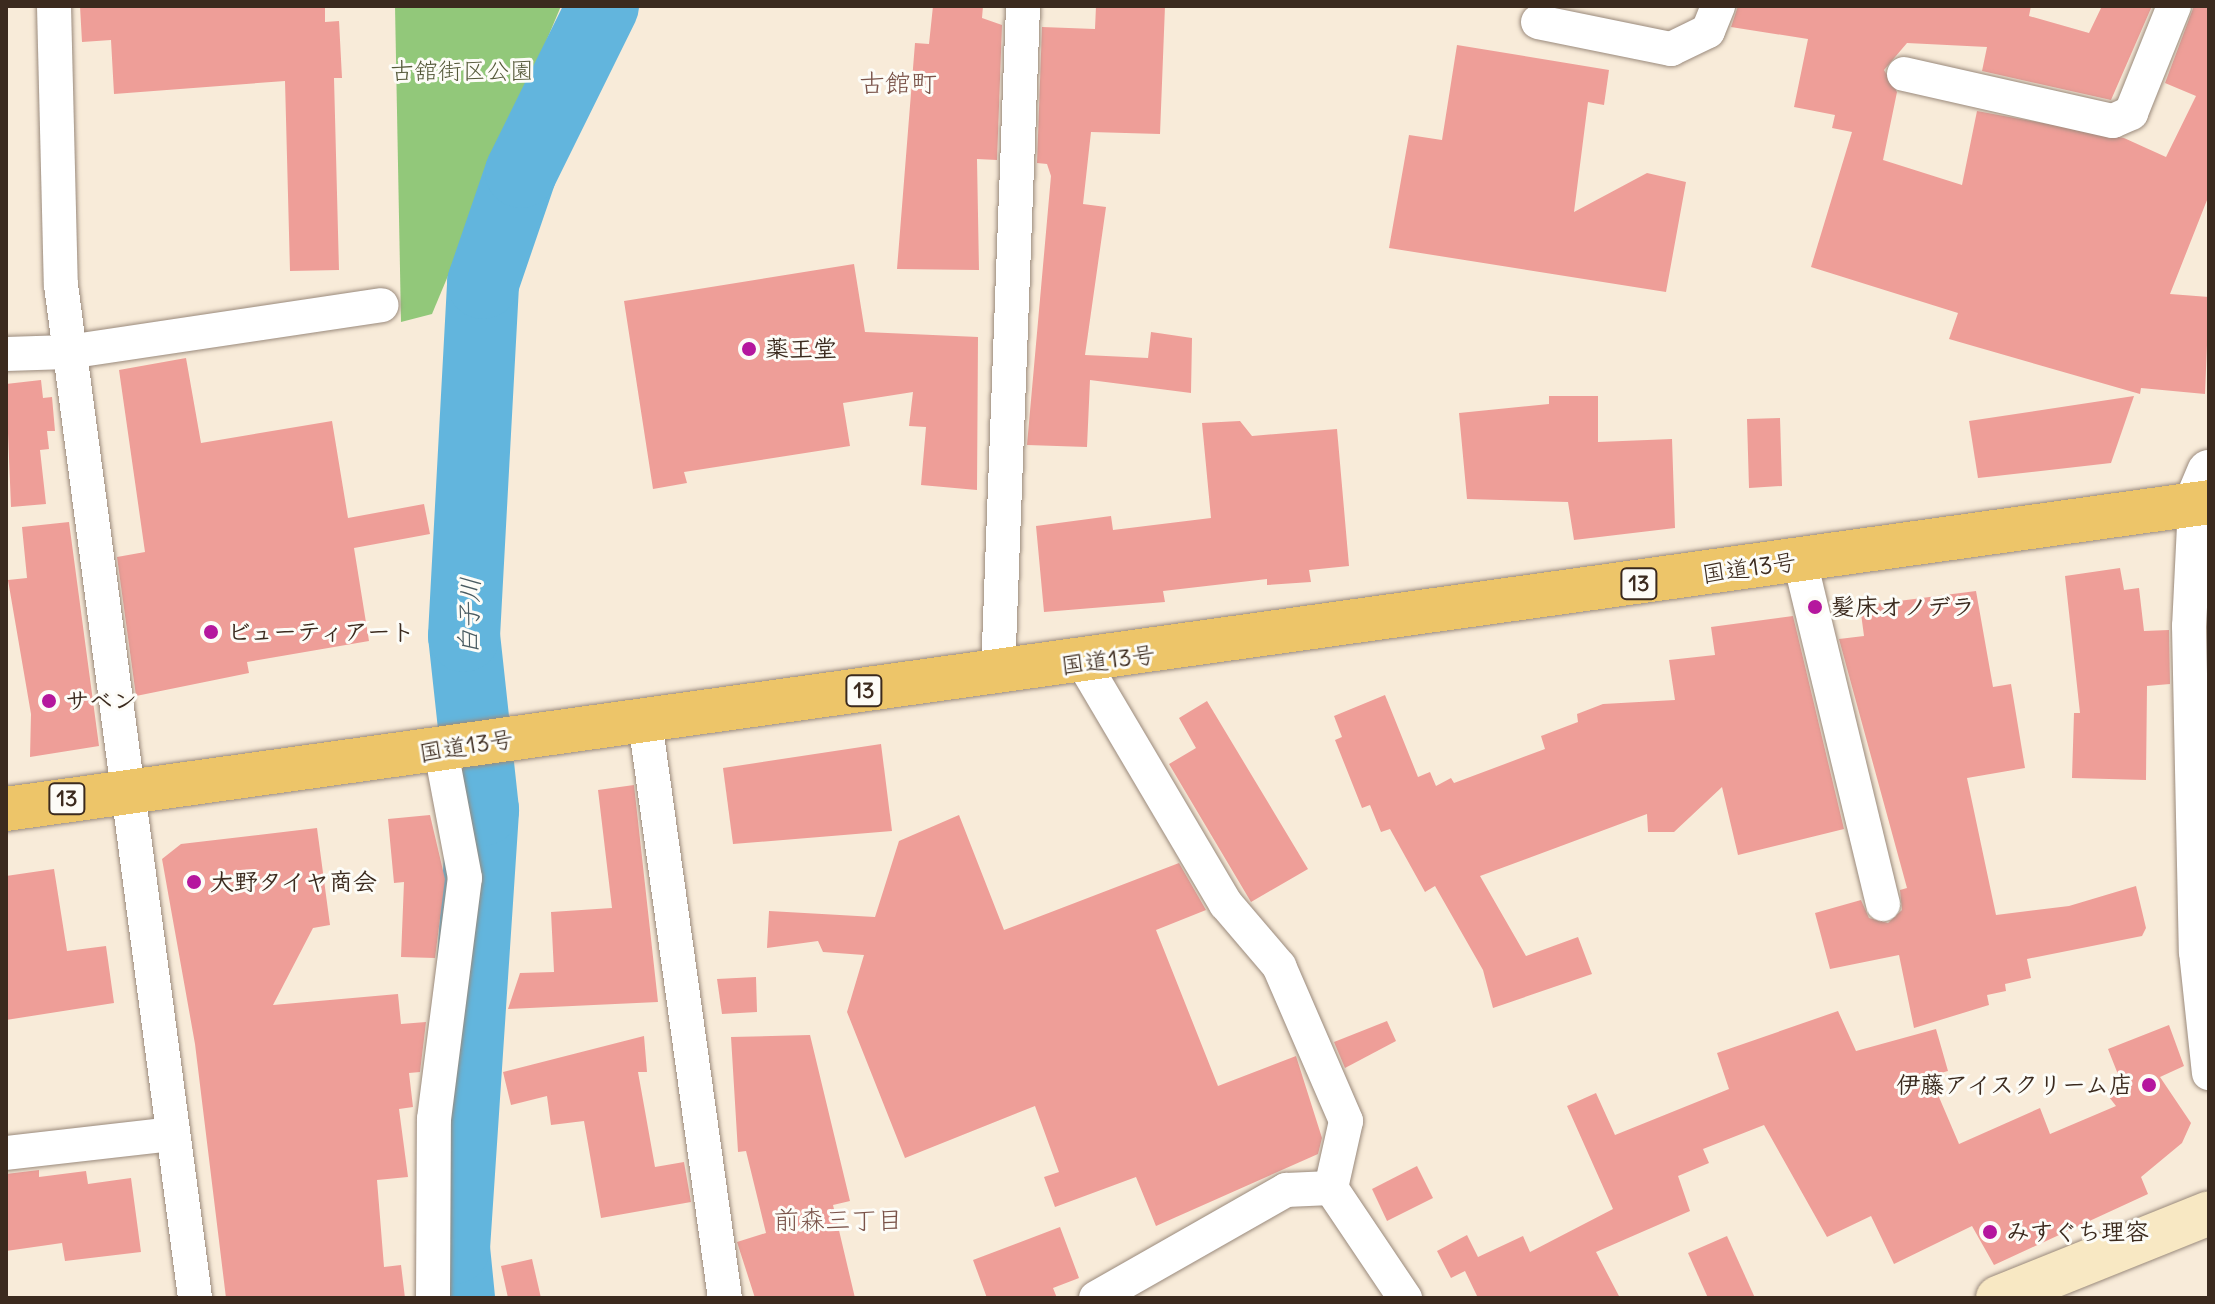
<!DOCTYPE html>
<meta charset="utf-8">
<style>
body{margin:0}
#map{position:relative;width:2215px;height:1304px;overflow:hidden;background:#f8ebd9;font-family:Delius,"Klee One",sans-serif}
div>[style]{position:absolute}
.green>*{inset:0;background:#92c87a}
.river>*{height:72px;margin:-36px;padding:0 36px;transform-origin:36px;border-radius:36px;background:#62b5dd}
.building>*{inset:0;background:#ee9e98}
.roads{filter:drop-shadow(0 0 2px #9a8a7c) drop-shadow(0 0 2px #9a8a7c)}
.minor>*{height:34px;margin:-17px;padding:0 17px;transform-origin:17px;border-radius:17px;background:#fff}
.tertiary>*{height:44px;margin:-22px;padding:0 22px;transform-origin:22px;border-radius:22px;background:#fff}
.secondary>*{height:44px;margin:-22px;padding:0 22px;transform-origin:22px;border-radius:22px;background:#f8e8c3}
.trunk>*{height:44px;margin:-22px;padding:0 22px;transform-origin:22px;border-radius:22px;background:#edc569}
.dots>*{width:22px;height:22px;translate:-50% -50%;box-sizing:border-box;border:4px solid #fdfcf7;border-radius:50%}
span{translate:-50% -50%;white-space:nowrap;text-align:center;line-height:1.15;-webkit-text-stroke:6px #fdfcf7;paint-order:stroke}
.shield-label span{padding:2px 6px;background:#fdfcf7;border:2px solid;border-radius:6px;-webkit-text-stroke-width:0}
.shield-label{font-size:22px;color:#3b2a1e;font-weight:700}
.park-label{font-size:24px;color:#55593a}
.poi-label{font-size:24px;color:#3b2a1e;font-weight:700}
.left{translate:0 -50%;text-align:left}
.right{translate:-100% -50%;text-align:right}
.street-label{font-size:24px;color:#3b2a1e}
.neighbourhood-label{font-size:26px;color:#7a5349}
.water-label{font-size:26px;color:#495b61;font-style:italic}
.frame{position:absolute;inset:0;border:8px solid #3b2a1e;pointer-events:none}
</style>
<div id="map">
<div class="green">
<i style="clip-path:polygon(395px 6px,561px 6px,432px 314px,401px 322px)"></i>
</div>
<div class="river">
<i style="left:459px;top:1298px;width:50px;rotate:-95.7deg"></i>
<i style="left:454px;top:1248px;width:439px;rotate:-86.2deg"></i>
<i style="left:483px;top:810px;width:175px;rotate:-96.2deg"></i>
<i style="left:464px;top:636px;width:354px;rotate:-86.9deg"></i>
<i style="left:483px;top:283px;width:117px;rotate:-71.1deg"></i>
<i style="left:521px;top:172px;width:185px;rotate:-63.7deg"></i>
</div>
<div class="building">
<i style="clip-path:polygon(80px 6px,325px 6px,325px 22px,339px 21px,342px 78px,334px 78px,339px 270px,290px 271px,285px 81px,114px 94px,111px 40px,82px 42px)"></i>
<i style="clip-path:polygon(933px 6px,983px 6px,982px 18px,1002px 25px,997px 160px,977px 159px,979px 270px,897px 269px,915px 43px,929px 44px)"></i>
<i style="clip-path:polygon(1096px 6px,1165px 6px,1160px 134px,1091px 132px,1083px 204px,1106px 207px,1085px 355px,1148px 358px,1151px 332px,1192px 338px,1191px 393px,1090px 380px,1087px 447px,1027px 445px,1051px 176px,1047px 164px,1037px 163px,1042px 27px,1095px 29px)"></i>
<i style="clip-path:polygon(1738px 6px,2031px 6px,2029px 16px,2089px 33px,2102px 6px,2152px 6px,2111px 100px,1982px 71px,1987px 47px,1907px 43px,1884px 70px,1897px 92px,1883px 160px,1962px 185px,1977px 111px,2124px 138px,2166px 157px,2196px 96px,2165px 83px,2194px 6px,2209px 6px,2209px 195px,2170px 294px,2209px 297px,2205px 394px,2141px 388px,2140px 394px,1949px 339px,1958px 313px,1811px 267px,1852px 132px,1832px 128px,1835px 115px,1794px 107px,1808px 39px,1731px 27px)"></i>
<i style="clip-path:polygon(1457px 45px,1609px 70px,1604px 105px,1588px 102px,1574px 212px,1647px 173px,1686px 182px,1666px 292px,1389px 248px,1409px 135px,1442px 140px)"></i>
<i style="clip-path:polygon(854px 264px,865px 332px,978px 337px,977px 490px,921px 485px,926px 427px,909px 426px,913px 392px,843px 403px,850px 446px,684px 472px,687px 483px,653px 489px,624px 301px)"></i>
<i style="clip-path:polygon(186px 358px,201px 443px,332px 421px,348px 518px,424px 504px,430px 534px,354px 548px,369px 641px,247px 662px,249px 673px,136px 696px,117px 557px,145px 552px,119px 370px)"></i>
<i style="clip-path:polygon(41px 380px,43px 398px,52px 397px,55px 431px,47px 431px,49px 449px,40px 450px,46px 504px,11px 507px,6px 384px)"></i>
<i style="clip-path:polygon(1549px 396px,1598px 396px,1598px 442px,1672px 439px,1675px 528px,1574px 540px,1568px 502px,1467px 499px,1459px 413px,1549px 404px)"></i>
<i style="clip-path:polygon(2134px 396px,2111px 463px,1978px 478px,1969px 421px)"></i>
<i style="clip-path:polygon(1780px 418px,1782px 486px,1749px 488px,1747px 419px)"></i>
<i style="clip-path:polygon(1240px 421px,1252px 436px,1337px 429px,1349px 566px,1309px 570px,1311px 582px,1267px 585px,1267px 579px,1163px 591px,1165px 602px,1044px 612px,1036px 526px,1111px 516px,1113px 530px,1211px 518px,1202px 423px)"></i>
<i style="clip-path:polygon(69px 522px,99px 746px,30px 757px,31px 714px,8px 580px,27px 578px,22px 527px)"></i>
<i style="clip-path:polygon(2120px 568px,2124px 590px,2139px 588px,2144px 631px,2169px 630px,2170px 684px,2147px 686px,2146px 780px,2072px 778px,2074px 713px,2080px 713px,2065px 576px)"></i>
<i style="clip-path:polygon(1976px 591px,1993px 687px,2011px 684px,2025px 768px,1967px 778px,1996px 915px,2069px 906px,2136px 886px,2146px 928px,2142px 936px,2027px 959px,2031px 978px,2005px 984px,2006px 991px,1987px 995px,1989px 1005px,1914px 1028px,1899px 955px,1830px 969px,1815px 913px,1861px 900px,1869px 918px,1888px 923px,1902px 910px,1900px 890px,1907px 888px,1839px 639px,1864px 636px,1860px 606px)"></i>
<i style="clip-path:polygon(1793px 616px,1844px 829px,1738px 855px,1722px 787px,1674px 832px,1648px 832px,1647px 814px,1480px 876px,1526px 956px,1578px 937px,1592px 974px,1493px 1008px,1483px 970px,1435px 886px,1425px 892px,1390px 829px,1381px 832px,1370px 805px,1362px 808px,1335px 740px,1342px 737px,1334px 716px,1385px 695px,1418px 777px,1430px 772px,1436px 786px,1451px 778px,1454px 783px,1545px 749px,1541px 736px,1578px 722px,1577px 714px,1603px 704px,1675px 700px,1669px 660px,1715px 655px,1711px 627px)"></i>
<i style="clip-path:polygon(1207px 701px,1308px 869px,1251px 902px,1169px 764px,1196px 748px,1179px 718px)"></i>
<i style="clip-path:polygon(881px 744px,892px 831px,733px 844px,723px 768px)"></i>
<i style="clip-path:polygon(634px 785px,658px 1002px,508px 1009px,520px 973px,554px 972px,551px 912px,612px 908px,598px 790px)"></i>
<i style="clip-path:polygon(430px 815px,445px 879px,435px 958px,401px 957px,404px 882px,394px 883px,388px 819px)"></i>
<i style="clip-path:polygon(959px 815px,1004px 930px,1179px 863px,1206px 910px,1156px 930px,1218px 1086px,1296px 1056px,1322px 1138px,1318px 1154px,1156px 1226px,1136px 1177px,1055px 1207px,1044px 1177px,1059px 1172px,1035px 1106px,905px 1158px,847px 1012px,864px 955px,823px 952px,818px 941px,767px 948px,769px 911px,875px 917px,899px 841px)"></i>
<i style="clip-path:polygon(317px 828px,330px 925px,313px 928px,273px 1005px,398px 994px,401px 1024px,426px 1022px,420px 1072px,409px 1073px,413px 1107px,399px 1109px,408px 1177px,377px 1180px,384px 1267px,401px 1265px,405px 1298px,226px 1298px,195px 1044px,162px 859px,181px 844px)"></i>
<i style="clip-path:polygon(54px 869px,67px 951px,106px 946px,114px 1003px,6px 1020px,6px 876px)"></i>
<i style="clip-path:polygon(756px 977px,757px 1012px,722px 1014px,717px 979px)"></i>
<i style="clip-path:polygon(1838px 1011px,1856px 1051px,1936px 1029px,1948px 1071px,1930px 1076px,1959px 1144px,2040px 1108px,2050px 1134px,2116px 1106px,2109px 1097px,2123px 1087px,2108px 1049px,2169px 1025px,2184px 1066px,2160px 1077px,2191px 1123px,2182px 1143px,2141px 1177px,2148px 1194px,1994px 1265px,1972px 1226px,1894px 1264px,1871px 1216px,1827px 1237px,1764px 1125px,1703px 1149px,1709px 1163px,1678px 1176px,1690px 1211px,1596px 1252px,1620px 1298px,1478px 1298px,1465px 1271px,1451px 1278px,1437px 1251px,1467px 1235px,1478px 1257px,1523px 1236px,1530px 1252px,1613px 1209px,1567px 1106px,1596px 1093px,1615px 1135px,1729px 1089px,1717px 1053px)"></i>
<i style="clip-path:polygon(1387px 1021px,1396px 1041px,1345px 1068px,1334px 1042px)"></i>
<i style="clip-path:polygon(810px 1035px,850px 1201px,833px 1205px,855px 1298px,755px 1298px,737px 1242px,766px 1233px,746px 1151px,738px 1152px,731px 1037px)"></i>
<i style="clip-path:polygon(644px 1036px,647px 1072px,638px 1072px,655px 1167px,684px 1162px,691px 1202px,601px 1218px,584px 1121px,551px 1125px,547px 1096px,511px 1105px,503px 1072px)"></i>
<i style="clip-path:polygon(1417px 1166px,1433px 1198px,1387px 1221px,1372px 1189px)"></i>
<i style="clip-path:polygon(39px 1170px,39px 1177px,86px 1171px,88px 1184px,131px 1178px,141px 1252px,65px 1261px,62px 1243px,6px 1251px,6px 1174px)"></i>
<i style="clip-path:polygon(1060px 1227px,1079px 1278px,1053px 1288px,1057px 1298px,987px 1298px,973px 1260px)"></i>
<i style="clip-path:polygon(1727px 1236px,1755px 1298px,1708px 1298px,1688px 1253px)"></i>
<i style="clip-path:polygon(532px 1259px,541px 1298px,508px 1298px,501px 1266px)"></i>
</div>
<div class="roads">
<div class="minor">
<i style="left:54px;top:6px;width:279px;rotate:88.6deg"></i>
<i style="left:61px;top:285px;width:1022px;rotate:82.46deg"></i>
<i style="left:1538px;top:22px;width:136px;rotate:11.5deg"></i>
<i style="left:1671px;top:49px;width:41px;rotate:-25.9deg"></i>
<i style="left:1708px;top:31px;width:27px;rotate:-68deg"></i>
<i style="left:1904px;top:74px;width:214px;rotate:12.7deg"></i>
<i style="left:2113px;top:121px;width:20px;rotate:-24deg"></i>
<i style="left:2131px;top:113px;width:115px;rotate:-68.1deg"></i>
<i style="left:6px;top:354px;width:62px;rotate:-1.8deg"></i>
<i style="left:68px;top:352px;width:317px;rotate:-8.5deg"></i>
<i style="left:2195px;top:505px;width:121px;rotate:92.8deg"></i>
<i style="left:2189px;top:626px;width:326px;rotate:88.8deg"></i>
<i style="left:2196px;top:952px;width:122px;rotate:83.9deg"></i>
<i style="left:1800px;top:561px;width:353px;rotate:76.4deg"></i>
<i style="left:1084px;top:664px;width:279px;rotate:59.4deg"></i>
<i style="left:1226px;top:904px;width:82px;rotate:49.5deg"></i>
<i style="left:1279px;top:966px;width:169px;rotate:66.6deg"></i>
<i style="left:1346px;top:1121px;width:69px;rotate:102.6deg"></i>
<i style="left:998px;top:673px;width:667px;rotate:-87.85deg"></i>
<i style="left:645px;top:721px;width:583px;rotate:82.11deg"></i>
<i style="left:6px;top:1153px;width:167px;rotate:-6.5deg"></i>
<i style="left:1331px;top:1188px;width:133px;rotate:56.1deg"></i>
<i style="left:433px;top:1298px;width:179px;rotate:-89.7deg"></i>
<i style="left:434px;top:1119px;width:243px;rotate:-82.7deg"></i>
<i style="left:465px;top:878px;width:129px;rotate:-100.7deg"></i>
<i style="left:1096px;top:1298px;width:219px;rotate:-29.6deg"></i>
<i style="left:1286px;top:1190px;width:45px;rotate:-2.5deg"></i>
</div>
<div class="tertiary">
<i style="left:2195px;top:505px;width:36px;rotate:-67deg"></i>
</div>
<div class="secondary">
<i style="left:1998px;top:1298px;width:227px;rotate:-21.9deg"></i>
</div>
<div class="trunk">
<i style="left:6px;top:809px;width:2224px;rotate:-7.93deg"></i>
</div>
</div>
<div class="dots">
<i style="left:749px;top:349px;background:#b5179e"></i>
<i style="left:1815px;top:607px;background:#b5179e"></i>
<i style="left:211px;top:632px;background:#b5179e"></i>
<i style="left:49px;top:701px;background:#b5179e"></i>
<i style="left:194px;top:882px;background:#b5179e"></i>
<i style="left:2149px;top:1085px;background:#b5179e"></i>
<i style="left:1990px;top:1232px;background:#b5179e"></i>
</div>
<div class="shield-label">
<span style="left:1639px;top:584px">13</span>
<span style="left:864px;top:691px">13</span>
<span style="left:67px;top:799px">13</span>
</div>
<div class="park-label">
<span style="left:462px;top:71px">古舘街区公園</span>
</div>
<div class="poi-label">
<span class="left" style="left:765px;top:349px">薬王堂</span>
<span class="left" style="left:1831px;top:607px">髪床オノデラ</span>
<span class="left" style="left:227px;top:632px">ビューティアート</span>
<span class="left" style="left:65px;top:701px">サベン</span>
<span class="left" style="left:210px;top:882px">大野タイヤ商会</span>
<span class="right" style="left:2133px;top:1085px">伊藤アイスクリーム店</span>
<span class="left" style="left:2006px;top:1232px">みすぐち理容</span>
</div>
<div class="street-label">
<span style="left:1749px;top:568px;rotate:-8deg">国道13号</span>
<span style="left:1108px;top:660px;rotate:-7deg">国道13号</span>
<span style="left:466px;top:746px;rotate:-9deg">国道13号</span>
</div>
<div class="neighbourhood-label">
<span style="left:898px;top:83px">古館町</span>
<span style="left:838px;top:1220px">前森三丁目</span>
</div>
<div class="water-label">
<span style="left:469px;top:616px;rotate:-88deg">白子川</span>
</div>
<div class="frame"></div>
</div>
